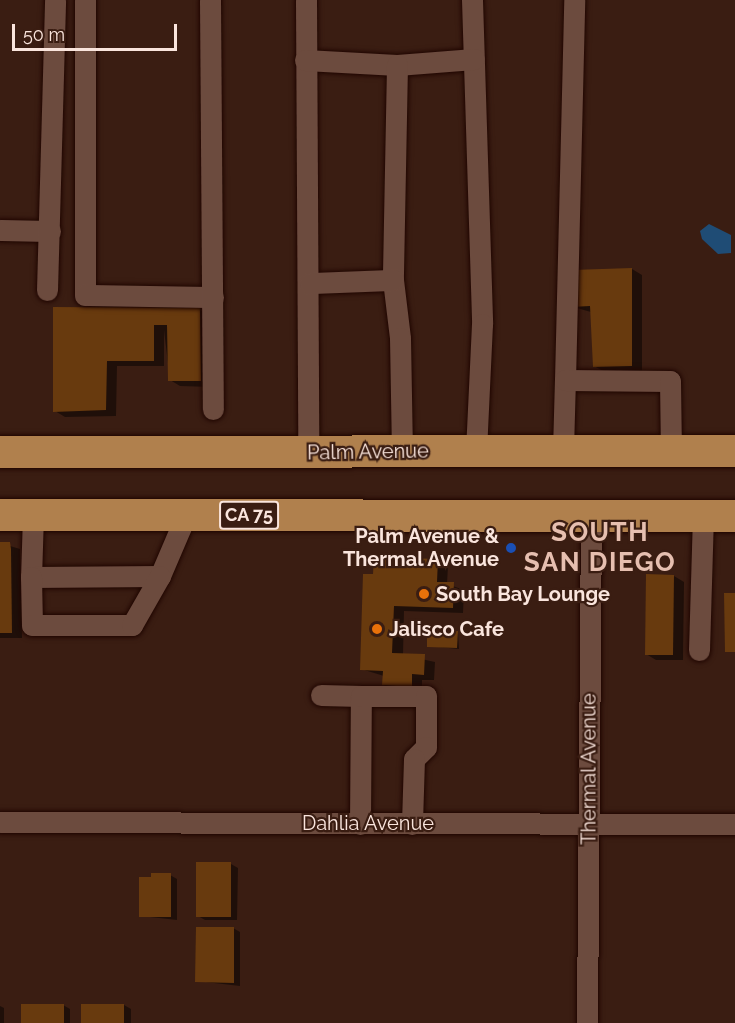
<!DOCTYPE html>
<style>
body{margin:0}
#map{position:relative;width:735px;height:1023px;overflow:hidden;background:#3a1d12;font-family:Raleway,sans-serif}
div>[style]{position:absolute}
.water>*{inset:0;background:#1f4c75}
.shadow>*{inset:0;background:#0007}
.building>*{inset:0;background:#683a0e}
.roads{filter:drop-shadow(0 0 2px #200600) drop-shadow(0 0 2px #200600)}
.minor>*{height:21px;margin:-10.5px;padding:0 10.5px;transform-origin:10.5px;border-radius:10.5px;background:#6c4b3e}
.highway>*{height:32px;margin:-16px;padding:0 16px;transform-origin:16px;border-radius:16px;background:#b0804d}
.dots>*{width:16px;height:16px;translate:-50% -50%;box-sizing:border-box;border:3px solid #3a1d12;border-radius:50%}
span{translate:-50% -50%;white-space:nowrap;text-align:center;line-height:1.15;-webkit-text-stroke:4.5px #3a1d12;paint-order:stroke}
.shield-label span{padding:2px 4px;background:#3a1d12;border:2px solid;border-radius:4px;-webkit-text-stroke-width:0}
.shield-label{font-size:18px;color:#fae5dd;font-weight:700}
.street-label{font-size:20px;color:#fae5dd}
.poi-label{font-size:20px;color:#fae5dd;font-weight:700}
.right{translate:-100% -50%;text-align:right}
.left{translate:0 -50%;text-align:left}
.district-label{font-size:26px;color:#e6bfb0;font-weight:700;letter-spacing:1.5px}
.scale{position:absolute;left:12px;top:24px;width:165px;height:27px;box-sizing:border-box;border:3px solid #fae5dd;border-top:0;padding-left:8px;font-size:18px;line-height:21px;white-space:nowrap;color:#fae5dd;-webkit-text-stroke:4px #3a1d12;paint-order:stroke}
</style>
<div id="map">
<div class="water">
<i style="clip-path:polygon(709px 224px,731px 235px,731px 253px,718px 254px,702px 239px,700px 231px)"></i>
</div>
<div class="shadow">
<i style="clip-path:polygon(632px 269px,642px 275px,642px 371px,605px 372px,594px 366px,591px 312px,573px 307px,574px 272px)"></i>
<i style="clip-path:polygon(54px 308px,200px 310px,210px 316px,211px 387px,180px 386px,170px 380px,164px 330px,164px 366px,117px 366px,116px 416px,65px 417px,55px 411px)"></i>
<i style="clip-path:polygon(0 543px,20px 549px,22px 638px,0 638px)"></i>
<i style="clip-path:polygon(437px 560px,448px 566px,447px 584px,464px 590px,463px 613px,404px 611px,403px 655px,435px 662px,434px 680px,422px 680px,422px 692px,394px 691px,384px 685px,384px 676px,361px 669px,375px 576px)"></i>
<i style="clip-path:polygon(674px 576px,684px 582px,683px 660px,656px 660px,646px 654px)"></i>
<i style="clip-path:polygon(458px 633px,459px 649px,428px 646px)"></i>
<i style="clip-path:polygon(231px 864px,238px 868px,237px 920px,205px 920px,198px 916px)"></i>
<i style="clip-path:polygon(170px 875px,177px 879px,177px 920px,141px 916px)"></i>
<i style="clip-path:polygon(233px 928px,240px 932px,240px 986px,197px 981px)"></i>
<i style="clip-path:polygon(63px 1005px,70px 1009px,70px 1023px,23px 1023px)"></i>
<i style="clip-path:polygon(124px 1005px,131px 1009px,131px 1023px,83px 1023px)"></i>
<i style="clip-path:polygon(0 1006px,4px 1008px,4px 1023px,0 1023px)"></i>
</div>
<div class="building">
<i style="clip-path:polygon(632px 268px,632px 366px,593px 367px,590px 306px,571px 307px,572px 270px)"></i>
<i style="clip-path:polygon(53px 307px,200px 308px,201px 381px,168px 381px,167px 325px,154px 325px,154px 361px,107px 361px,106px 410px,53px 412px)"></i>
<i style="clip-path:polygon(0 542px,10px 542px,11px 549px,12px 633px,0 633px)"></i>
<i style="clip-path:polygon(374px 557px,438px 559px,437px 582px,454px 582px,453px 608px,394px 606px,392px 653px,425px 654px,424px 675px,412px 674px,412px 687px,382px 685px,383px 671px,360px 670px,363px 574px,373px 574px)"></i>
<i style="clip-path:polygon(646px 574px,674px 575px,673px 655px,645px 655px)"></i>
<i style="clip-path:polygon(724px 593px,735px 593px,735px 652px,725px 652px)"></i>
<i style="clip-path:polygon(458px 631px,457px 648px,427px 647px,427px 632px)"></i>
<i style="clip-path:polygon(196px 862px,231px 862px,231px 917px,196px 917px)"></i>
<i style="clip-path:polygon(151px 873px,171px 873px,171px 917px,139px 917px,139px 877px,151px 877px)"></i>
<i style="clip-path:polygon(196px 927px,234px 927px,234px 983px,195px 982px)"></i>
<i style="clip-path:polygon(21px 1004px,64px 1004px,64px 1023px,21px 1023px)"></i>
<i style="clip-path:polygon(81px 1004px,124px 1004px,124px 1023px,81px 1023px)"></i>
</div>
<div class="roads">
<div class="minor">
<i style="left:85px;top:0;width:295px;rotate:90deg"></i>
<i style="left:85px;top:295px;width:128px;rotate:0.9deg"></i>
<i style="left:210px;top:0;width:409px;rotate:89.6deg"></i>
<i style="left:306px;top:0;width:453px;rotate:89.7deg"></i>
<i style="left:472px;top:0;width:324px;rotate:88.2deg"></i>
<i style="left:482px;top:324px;width:126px;rotate:92.7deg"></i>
<i style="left:305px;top:60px;width:92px;rotate:3.1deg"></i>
<i style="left:397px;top:65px;width:77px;rotate:-4.5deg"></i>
<i style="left:397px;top:65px;width:215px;rotate:91.1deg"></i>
<i style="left:393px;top:280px;width:58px;rotate:83.1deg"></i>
<i style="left:400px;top:338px;width:113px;rotate:89deg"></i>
<i style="left:0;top:230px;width:50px;rotate:1.1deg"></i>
<i style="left:310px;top:283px;width:83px;rotate:-2.1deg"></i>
<i style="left:47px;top:290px;width:290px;rotate:-88.4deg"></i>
<i style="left:565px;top:380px;width:380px;rotate:-88.6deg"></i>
<i style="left:563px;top:450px;width:70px;rotate:-88.4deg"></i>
<i style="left:565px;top:380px;width:105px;rotate:0.5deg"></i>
<i style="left:670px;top:381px;width:69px;rotate:89.2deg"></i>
<i style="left:33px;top:515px;width:62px;rotate:91.8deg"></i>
<i style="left:31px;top:577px;width:129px;rotate:-0.4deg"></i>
<i style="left:160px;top:576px;width:66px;rotate:-66.9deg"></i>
<i style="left:31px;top:577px;width:48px;rotate:88.8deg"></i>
<i style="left:32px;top:625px;width:100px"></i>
<i style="left:132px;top:625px;width:56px;rotate:-60.3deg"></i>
<i style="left:699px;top:650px;width:134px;rotate:-88.3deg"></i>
<i style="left:321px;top:695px;width:40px;rotate:1.4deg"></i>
<i style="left:0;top:822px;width:735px;rotate:0.16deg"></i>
<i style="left:360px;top:824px;width:128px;rotate:-89.6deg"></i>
<i style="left:361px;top:696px;width:65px"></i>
<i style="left:426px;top:696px;width:51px;rotate:90deg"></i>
<i style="left:426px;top:747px;width:17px;rotate:135deg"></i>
<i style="left:414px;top:759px;width:65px;rotate:91.8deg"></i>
<i style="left:587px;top:1023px;width:508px;rotate:-89.55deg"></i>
</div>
<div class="highway">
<i style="left:0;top:452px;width:735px;rotate:-0.08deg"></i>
<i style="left:0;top:515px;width:735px;rotate:0.08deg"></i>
</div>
</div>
<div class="dots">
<i style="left:511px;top:548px;background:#1a4fb4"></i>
<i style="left:424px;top:594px;background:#e8710a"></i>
<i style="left:377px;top:629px;background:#e8710a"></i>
</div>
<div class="shield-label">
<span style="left:249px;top:515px">CA 75</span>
</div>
<div class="street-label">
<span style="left:368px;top:452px;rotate:-1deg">Palm Avenue</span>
<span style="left:589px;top:769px;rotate:-90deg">Thermal Avenue</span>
<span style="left:368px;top:823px">Dahlia Avenue</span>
</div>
<div class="poi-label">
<span class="right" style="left:499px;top:548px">Palm Avenue &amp;<br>Thermal Avenue</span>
<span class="left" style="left:436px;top:594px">South Bay Lounge</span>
<span class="left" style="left:389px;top:629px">Jalisco Cafe</span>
</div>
<div class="district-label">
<span style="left:600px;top:548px">SOUTH<br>SAN DIEGO</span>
</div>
<div class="scale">50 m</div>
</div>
